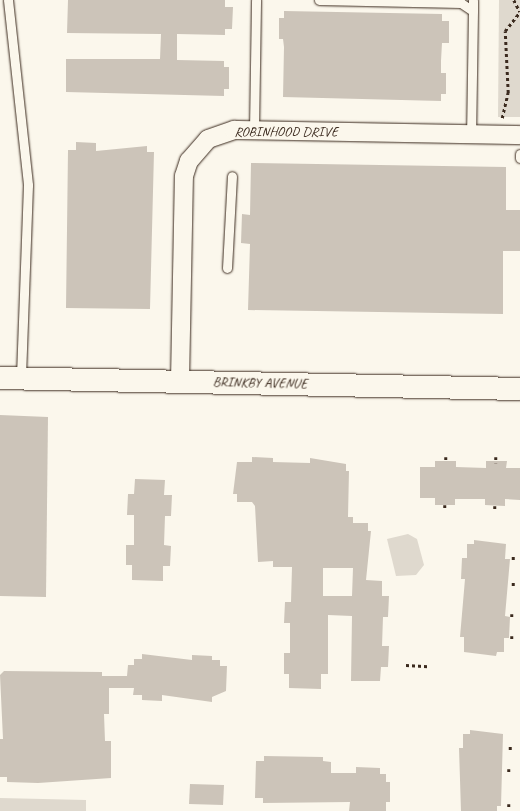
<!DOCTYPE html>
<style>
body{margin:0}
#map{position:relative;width:520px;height:811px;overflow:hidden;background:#fbf7ec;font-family:Caveat,sans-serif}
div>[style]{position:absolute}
.green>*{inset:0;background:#dfd9ce}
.building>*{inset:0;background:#ccc4b9}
.path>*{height:2.5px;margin-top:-1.25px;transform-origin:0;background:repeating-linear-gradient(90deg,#3b2a1e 0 3px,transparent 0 6px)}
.roads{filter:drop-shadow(0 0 1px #3b2a1e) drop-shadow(0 0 1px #3b2a1e)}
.lane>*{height:9px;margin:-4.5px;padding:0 4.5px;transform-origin:4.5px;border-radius:4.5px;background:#fbf7ec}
.street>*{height:18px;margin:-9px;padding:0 9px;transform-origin:9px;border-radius:9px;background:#fbf7ec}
.secondary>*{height:22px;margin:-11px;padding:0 11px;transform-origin:11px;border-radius:11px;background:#fbf7ec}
span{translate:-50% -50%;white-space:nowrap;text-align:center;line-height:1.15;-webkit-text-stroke:3px #fbf7ec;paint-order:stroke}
.street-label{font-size:14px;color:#3b2a1e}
</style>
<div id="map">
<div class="green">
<i style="clip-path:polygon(499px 0,520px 0,520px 117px,498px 117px)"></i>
<i style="clip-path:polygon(408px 534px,417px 539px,424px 565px,416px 575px,396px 576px,387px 539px)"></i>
<i style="clip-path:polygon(0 798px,86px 800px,86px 811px,0 811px)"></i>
</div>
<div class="building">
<i style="clip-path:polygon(68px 0,225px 0,225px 7px,233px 7px,232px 29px,225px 29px,225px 35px,177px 34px,177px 60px,224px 61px,224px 67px,229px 67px,229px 89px,224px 89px,224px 96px,66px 92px,66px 59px,160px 59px,161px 34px,67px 33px)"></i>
<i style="clip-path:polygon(284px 11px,442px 14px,442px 21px,449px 21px,449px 43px,442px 43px,441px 61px,441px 73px,446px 73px,446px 94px,441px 94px,441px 101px,283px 97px,284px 47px,283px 39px,279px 39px,279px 18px,284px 18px)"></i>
<i style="clip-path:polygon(76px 142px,96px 143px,96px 151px,147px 146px,147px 152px,154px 152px,150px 309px,66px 308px,68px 150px,76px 150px)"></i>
<i style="clip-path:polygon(251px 163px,506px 167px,506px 210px,520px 210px,520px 251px,503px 251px,503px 314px,248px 310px,250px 244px,241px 243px,242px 214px,250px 215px)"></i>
<i style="clip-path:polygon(0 415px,48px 417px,46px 597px,0 596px)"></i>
<i style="clip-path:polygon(evenodd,252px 457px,273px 458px,273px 462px,310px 463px,310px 458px,346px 464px,346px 471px,349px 471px,348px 517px,353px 517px,353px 523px,368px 523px,368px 531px,371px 531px,366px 580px,382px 581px,382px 596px,389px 596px,388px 617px,383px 617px,382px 646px,389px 646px,388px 667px,381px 667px,380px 681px,351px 681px,352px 616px,328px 615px,328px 674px,321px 674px,321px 689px,289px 688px,289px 674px,284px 674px,284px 653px,290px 653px,290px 623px,284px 623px,285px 602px,291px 602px,292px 567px,273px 567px,273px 561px,258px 562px,255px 506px,252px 502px,237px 502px,237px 494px,233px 494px,237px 462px,252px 462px,252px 457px,323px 568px,353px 568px,352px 596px,323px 596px,323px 568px)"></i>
<i style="clip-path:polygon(435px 461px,456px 461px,456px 467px,486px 468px,486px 461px,507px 461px,506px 468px,520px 468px,520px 500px,505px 499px,505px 506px,485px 505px,485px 499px,455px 499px,455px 505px,435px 505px,435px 498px,420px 498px,420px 467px,435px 467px)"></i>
<i style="clip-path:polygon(135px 479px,165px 480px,164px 495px,172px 495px,171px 516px,165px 516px,164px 545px,171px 546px,170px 566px,163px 566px,163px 581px,132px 580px,132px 565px,126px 565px,126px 545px,134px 545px,134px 515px,127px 515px,128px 494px,134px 494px)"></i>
<i style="clip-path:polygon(474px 540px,506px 544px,505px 559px,510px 559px,505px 616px,510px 617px,509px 638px,504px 638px,504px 652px,497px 652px,496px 656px,464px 652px,464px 637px,460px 637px,465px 579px,461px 579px,462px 558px,467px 558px,467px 544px,474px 544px)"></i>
<i style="clip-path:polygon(142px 654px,192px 660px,192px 655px,212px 656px,212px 660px,220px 660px,220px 666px,227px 666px,226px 691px,212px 697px,212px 702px,162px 695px,162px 701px,142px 700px,142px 695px,133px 695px,134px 688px,109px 688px,109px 714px,104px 714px,105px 741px,111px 741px,111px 778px,38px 783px,7px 782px,7px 777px,0 777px,0 739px,3px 739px,0 675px,4px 671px,102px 672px,102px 676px,127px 676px,128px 665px,134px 665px,134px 659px,142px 659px)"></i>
<i style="clip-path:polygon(470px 730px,503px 734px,501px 806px,497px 806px,497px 811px,461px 811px,459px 748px,463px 748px,463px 734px,470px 734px)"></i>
<i style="clip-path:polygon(264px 756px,323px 757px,323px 761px,331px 762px,331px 773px,356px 773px,356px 767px,380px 768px,380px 774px,386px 774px,386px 782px,390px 782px,390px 802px,386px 802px,386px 811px,349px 811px,350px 802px,263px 803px,263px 798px,255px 798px,256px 761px,264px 761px)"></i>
<i style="clip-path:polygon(190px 784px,224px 785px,223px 805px,189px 804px)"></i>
</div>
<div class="path">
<i style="left:514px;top:0;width:13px;rotate:63deg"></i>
<i style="left:502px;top:118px;width:26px;rotate:-77deg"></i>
<i style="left:508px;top:93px;width:62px;rotate:-92.8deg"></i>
<i style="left:505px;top:31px;width:24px;rotate:-52deg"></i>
<i style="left:446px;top:457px;width:5px;rotate:90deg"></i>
<i style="left:496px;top:457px;width:6px;rotate:90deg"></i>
<i style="left:445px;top:505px;width:4px;rotate:90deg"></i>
<i style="left:495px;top:506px;width:3px;rotate:90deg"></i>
<i style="left:513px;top:560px;width:5px;rotate:-90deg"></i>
<i style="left:513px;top:586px;width:6px;rotate:-90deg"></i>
<i style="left:512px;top:614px;width:4px;rotate:90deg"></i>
<i style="left:512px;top:636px;width:4px;rotate:90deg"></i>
<i style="left:406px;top:665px;width:22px;rotate:3deg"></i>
<i style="left:510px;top:750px;width:4px;rotate:-90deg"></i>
<i style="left:509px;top:769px;width:3px;rotate:90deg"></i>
<i style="left:509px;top:804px;width:3px;rotate:90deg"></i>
</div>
<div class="roads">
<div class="lane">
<i style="left:8px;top:0;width:186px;rotate:83.8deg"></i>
<i style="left:28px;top:185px;width:193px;rotate:92.1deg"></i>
<i style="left:319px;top:0;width:142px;rotate:1.2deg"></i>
<i style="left:461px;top:3px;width:14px;rotate:34deg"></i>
<i style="left:473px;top:11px;width:123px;rotate:90.9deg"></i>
<i style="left:473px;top:11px;width:11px;rotate:-90deg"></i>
<i style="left:254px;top:130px;width:130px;rotate:-89.1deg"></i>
<i style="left:520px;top:154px;width:4px;rotate:90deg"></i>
<i style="left:227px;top:268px;width:92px;rotate:-86.9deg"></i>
</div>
<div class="street">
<i style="left:180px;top:381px;width:205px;rotate:-88.9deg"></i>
<i style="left:184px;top:176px;width:16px;rotate:-72deg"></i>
<i style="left:189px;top:161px;width:29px;rotate:-49deg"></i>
<i style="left:208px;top:139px;width:28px;rotate:-19deg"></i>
<i style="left:234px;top:130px;width:286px;rotate:1deg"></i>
</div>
<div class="secondary">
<i style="left:0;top:378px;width:520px;rotate:1.21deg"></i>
</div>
</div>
<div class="street-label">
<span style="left:286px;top:132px">ROBINHOOD DRIVE</span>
<span style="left:260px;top:383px;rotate:1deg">BRINKBY AVENUE</span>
</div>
</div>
